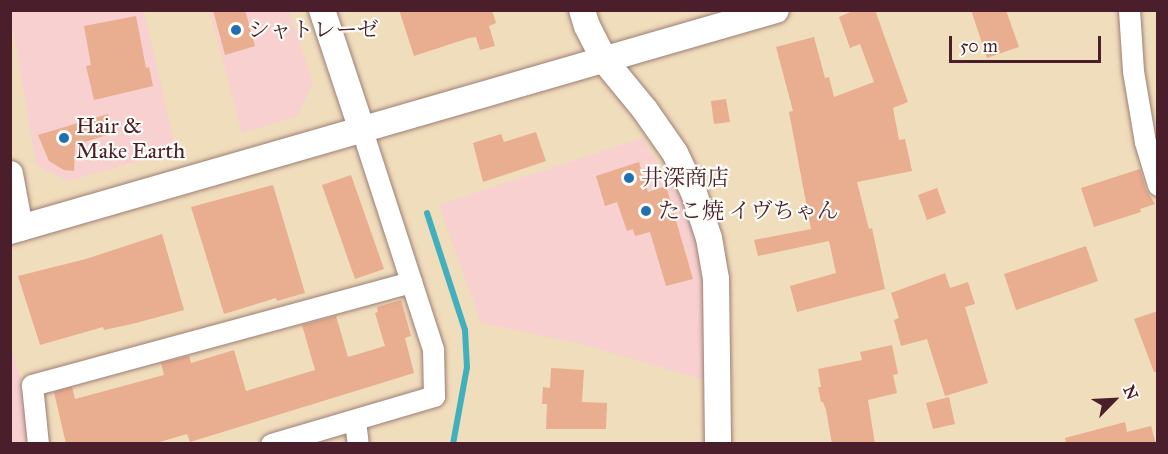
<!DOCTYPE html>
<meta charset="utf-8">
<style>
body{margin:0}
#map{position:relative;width:1168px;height:454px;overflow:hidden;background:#f0ddbc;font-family:"IM FELL Great Primer","Noto Serif JP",serif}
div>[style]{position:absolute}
.built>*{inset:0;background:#f7d0cf}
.stream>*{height:6px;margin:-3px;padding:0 3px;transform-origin:3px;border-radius:3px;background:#41b0bc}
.building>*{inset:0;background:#e9ad90}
.roads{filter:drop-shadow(0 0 2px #9d7e74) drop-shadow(0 0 2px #9d7e74)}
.minor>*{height:21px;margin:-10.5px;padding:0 10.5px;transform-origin:10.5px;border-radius:10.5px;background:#fff}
.tertiary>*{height:26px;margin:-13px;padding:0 13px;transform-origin:13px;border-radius:13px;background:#fff}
.dots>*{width:16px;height:16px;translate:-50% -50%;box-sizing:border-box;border:3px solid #fdfcf7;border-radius:50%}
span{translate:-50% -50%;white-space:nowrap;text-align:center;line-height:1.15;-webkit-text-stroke:4.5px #fdfcf7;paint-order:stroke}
.poi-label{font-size:22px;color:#4a1f2b}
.left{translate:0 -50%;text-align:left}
.frame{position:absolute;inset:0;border:12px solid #4a1f2b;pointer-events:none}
.north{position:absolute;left:1084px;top:370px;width:60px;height:60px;-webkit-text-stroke:4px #fdfcf7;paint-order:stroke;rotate:66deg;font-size:16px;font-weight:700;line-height:24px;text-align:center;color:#4a1f2b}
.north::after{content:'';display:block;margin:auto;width:21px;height:27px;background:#4a1f2b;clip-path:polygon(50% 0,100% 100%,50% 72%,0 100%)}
.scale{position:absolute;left:949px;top:36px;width:152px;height:27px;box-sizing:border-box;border:3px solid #4a1f2b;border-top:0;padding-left:8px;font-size:18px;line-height:21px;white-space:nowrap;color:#4a1f2b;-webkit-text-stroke:4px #fdfcf7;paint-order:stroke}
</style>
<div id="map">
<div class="built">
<i style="clip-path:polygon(10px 11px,144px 11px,176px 151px,68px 181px,36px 165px)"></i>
<i style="clip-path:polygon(210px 11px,289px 11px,313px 83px,298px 116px,242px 133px)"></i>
<i style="clip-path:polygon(642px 138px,685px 206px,697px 238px,704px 277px,708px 381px,578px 343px,481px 323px,439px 205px)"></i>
<i style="clip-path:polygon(10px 343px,23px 386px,27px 443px,11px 443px)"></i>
</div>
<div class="stream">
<i style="left:427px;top:213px;width:123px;rotate:72deg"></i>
<i style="left:465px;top:330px;width:37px;rotate:87deg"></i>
<i style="left:467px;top:367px;width:78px;rotate:100.3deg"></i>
</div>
<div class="building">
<i style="clip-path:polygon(213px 10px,245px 10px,255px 46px,225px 55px)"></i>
<i style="clip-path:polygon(399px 10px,492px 10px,496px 23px,489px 26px,495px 46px,480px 50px,476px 37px,469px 38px,414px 56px)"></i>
<i style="clip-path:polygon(855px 10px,875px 10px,908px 102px,893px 108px,899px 140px,905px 139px,912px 171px,857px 182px,869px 229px,872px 228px,885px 289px,797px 312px,790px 286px,836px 273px,829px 241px,758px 256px,754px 240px,811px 229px,789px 112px,793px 111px,776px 47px,814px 37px,825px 78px,829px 77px,834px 97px,874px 82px,860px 44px,850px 48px,839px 17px)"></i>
<i style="clip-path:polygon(971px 10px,1006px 10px,1019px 47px,987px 58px)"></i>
<i style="clip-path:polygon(136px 16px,146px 68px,149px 67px,153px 86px,94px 100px,86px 66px,91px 65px,84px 26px)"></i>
<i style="clip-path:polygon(726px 99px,730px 122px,714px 124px,711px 101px)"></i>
<i style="clip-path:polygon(108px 114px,113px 133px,75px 145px,74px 171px,64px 170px,49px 161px,38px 135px)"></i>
<i style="clip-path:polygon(536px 132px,546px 161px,483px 182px,473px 143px,501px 134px,504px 142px)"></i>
<i style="clip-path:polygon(639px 162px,648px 192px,666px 186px,693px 279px,666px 286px,650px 232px,635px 236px,633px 229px,627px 231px,617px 202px,605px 206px,596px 176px)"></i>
<i style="clip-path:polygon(1140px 169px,1146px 189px,1155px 204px,1140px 209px,1141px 212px,1094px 227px,1081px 188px)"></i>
<i style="clip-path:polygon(351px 175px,384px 269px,355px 279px,322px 185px)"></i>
<i style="clip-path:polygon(273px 185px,305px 293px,277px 301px,276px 298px,224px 314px,191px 207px)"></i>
<i style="clip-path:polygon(937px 188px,946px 213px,927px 220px,918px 195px)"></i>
<i style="clip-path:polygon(162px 234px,184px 310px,136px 323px,104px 330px,103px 327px,40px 345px,18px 276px,86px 259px)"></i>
<i style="clip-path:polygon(1086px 246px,1098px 281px,1016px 310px,1004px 274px)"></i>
<i style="clip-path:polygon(945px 273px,950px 288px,968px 282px,975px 304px,965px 307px,988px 383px,945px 396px,927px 339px,901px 346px,894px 320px,899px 318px,891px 293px)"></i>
<i style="clip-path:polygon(401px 300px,411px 336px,405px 338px,414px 373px,190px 442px,187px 434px,153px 444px,66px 444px,54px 392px,72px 387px,75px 399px,164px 375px,161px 363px,189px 356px,191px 363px,234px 350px,246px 391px,315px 370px,302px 325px,336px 316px,348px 357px,385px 346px,375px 313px,378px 312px,377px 307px)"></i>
<i style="clip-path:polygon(1158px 311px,1158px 372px,1154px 372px,1134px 319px)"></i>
<i style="clip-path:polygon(892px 345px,898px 374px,893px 375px,897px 393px,868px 400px,875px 444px,832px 444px,826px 410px,823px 402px,821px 402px,818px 387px,821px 387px,818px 369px,862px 360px,860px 352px)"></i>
<i style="clip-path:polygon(551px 368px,584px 370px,582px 402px,607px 403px,606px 429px,546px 429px,547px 404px,542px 404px,543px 387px,550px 388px)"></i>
<i style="clip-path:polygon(949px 397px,955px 424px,933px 429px,926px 403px)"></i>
<i style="clip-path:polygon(1125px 422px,1127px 432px,1151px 426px,1156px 444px,1066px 444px,1065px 438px)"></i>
</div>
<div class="roads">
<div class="minor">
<i style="left:1129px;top:10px;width:61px;rotate:86.2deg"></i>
<i style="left:1133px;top:71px;width:72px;rotate:80.4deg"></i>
<i style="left:1145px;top:142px;width:45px;rotate:73.2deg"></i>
<i style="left:355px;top:421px;width:23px;rotate:83deg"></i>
<i style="left:38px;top:444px;width:59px;rotate:-95.8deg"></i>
<i style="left:32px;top:385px;width:393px;rotate:-15.2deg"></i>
<i style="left:271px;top:444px;width:170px;rotate:-16.4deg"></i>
<i style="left:434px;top:396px;width:47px;rotate:-91.2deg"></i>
<i style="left:433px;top:349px;width:230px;rotate:-108deg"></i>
</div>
<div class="tertiary">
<i style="left:322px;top:10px;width:126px;rotate:71.6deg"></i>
<i style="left:582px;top:10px;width:17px;rotate:73deg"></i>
<i style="left:587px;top:26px;width:38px;rotate:63deg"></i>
<i style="left:604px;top:60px;width:65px;rotate:50.6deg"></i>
<i style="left:645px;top:110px;width:52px;rotate:55.1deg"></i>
<i style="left:675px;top:153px;width:44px;rotate:64.6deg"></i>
<i style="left:694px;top:193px;width:47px;rotate:71.6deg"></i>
<i style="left:709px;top:238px;width:42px;rotate:80.3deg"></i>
<i style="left:716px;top:279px;width:165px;rotate:89.3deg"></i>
<i style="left:10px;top:174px;width:55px;rotate:79.5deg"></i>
<i style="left:10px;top:231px;width:797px;rotate:-16.09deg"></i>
</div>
</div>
<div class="dots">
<i style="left:236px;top:30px;background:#1f6fb2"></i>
<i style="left:64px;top:138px;background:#1f6fb2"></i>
<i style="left:629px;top:178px;background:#1f6fb2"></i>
<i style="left:646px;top:211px;background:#1f6fb2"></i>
</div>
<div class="poi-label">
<span class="left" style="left:248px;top:30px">シャトレーゼ</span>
<span class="left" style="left:76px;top:138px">Hair &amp;<br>Make Earth</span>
<span class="left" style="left:641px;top:178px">井深商店</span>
<span class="left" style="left:658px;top:211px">たこ焼 イヴちゃん</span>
</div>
<div class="frame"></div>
<div class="north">N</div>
<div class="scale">50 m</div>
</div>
